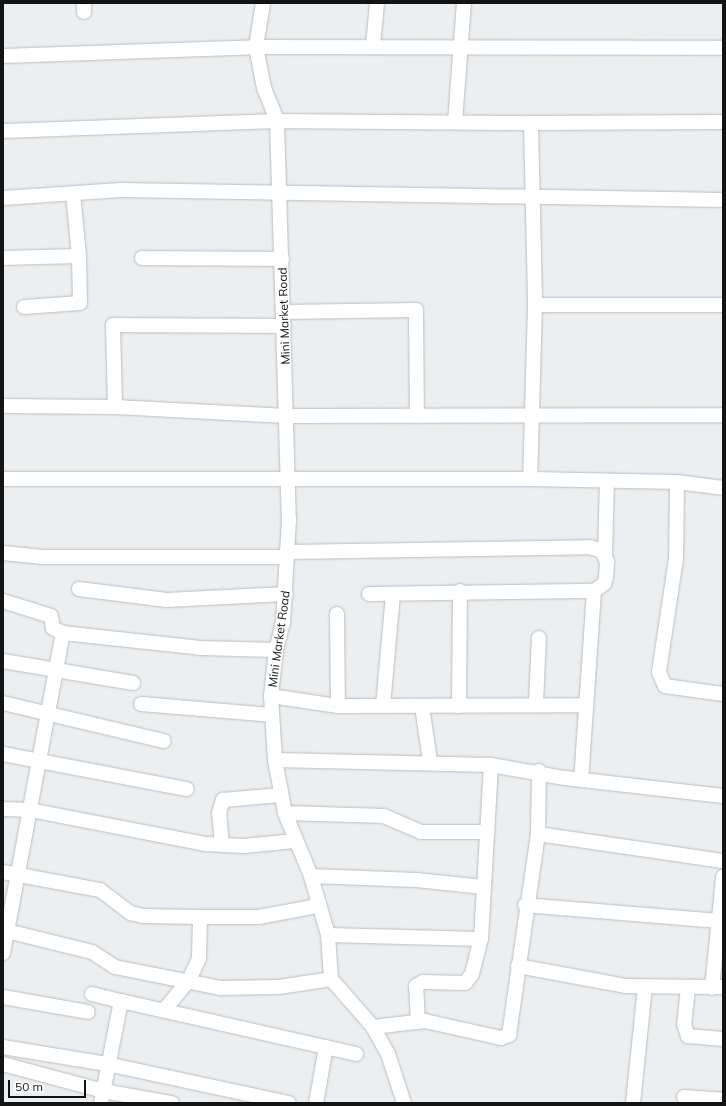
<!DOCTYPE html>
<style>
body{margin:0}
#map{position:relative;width:726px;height:1106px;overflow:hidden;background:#eceff1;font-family:Mulish,sans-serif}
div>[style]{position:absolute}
.roads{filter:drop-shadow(0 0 1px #babdbe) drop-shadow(0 0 1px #babdbe)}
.minor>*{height:14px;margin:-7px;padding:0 7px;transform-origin:7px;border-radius:7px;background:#fff}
span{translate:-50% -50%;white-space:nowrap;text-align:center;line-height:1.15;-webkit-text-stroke:3px #fff;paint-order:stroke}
.street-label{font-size:12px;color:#131314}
.frame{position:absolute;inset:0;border:4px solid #131314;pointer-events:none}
.scale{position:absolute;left:8px;top:1080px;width:78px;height:18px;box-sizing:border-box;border:2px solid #131314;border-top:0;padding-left:5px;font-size:12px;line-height:14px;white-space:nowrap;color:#131314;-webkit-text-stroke:3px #fff;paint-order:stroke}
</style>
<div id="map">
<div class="roads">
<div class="minor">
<i style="left:84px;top:3px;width:9px;rotate:90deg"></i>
<i style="left:263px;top:3px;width:45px;rotate:99deg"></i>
<i style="left:256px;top:47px;width:42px;rotate:79deg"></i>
<i style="left:264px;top:88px;width:35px;rotate:68deg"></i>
<i style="left:277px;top:121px;width:398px;rotate:88.3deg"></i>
<i style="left:289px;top:519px;width:103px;rotate:93.3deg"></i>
<i style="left:283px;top:622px;width:29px;rotate:104deg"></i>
<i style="left:276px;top:650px;width:46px;rotate:96.2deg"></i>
<i style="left:271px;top:696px;width:64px;rotate:86.4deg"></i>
<i style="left:275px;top:760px;width:54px;rotate:79.3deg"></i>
<i style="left:285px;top:813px;width:68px;rotate:67.6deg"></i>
<i style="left:311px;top:876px;width:61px;rotate:73.9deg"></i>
<i style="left:328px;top:935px;width:44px;rotate:86.1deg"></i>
<i style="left:331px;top:979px;width:64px;rotate:48.8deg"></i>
<i style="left:373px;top:1027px;width:31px;rotate:61deg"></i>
<i style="left:388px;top:1054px;width:52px;rotate:71.9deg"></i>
<i style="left:373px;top:46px;width:43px;rotate:-84.7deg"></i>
<i style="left:3px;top:56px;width:253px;rotate:-2deg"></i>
<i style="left:256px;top:47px;width:467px;rotate:0.1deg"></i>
<i style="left:455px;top:122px;width:119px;rotate:-85.7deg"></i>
<i style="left:723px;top:122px;width:192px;rotate:179.7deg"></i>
<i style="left:531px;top:123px;width:182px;rotate:88.7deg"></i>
<i style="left:535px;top:305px;width:188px"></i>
<i style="left:3px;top:131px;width:274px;rotate:-2.1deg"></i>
<i style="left:277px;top:121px;width:254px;rotate:0.5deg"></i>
<i style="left:3px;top:198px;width:118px;rotate:-3.9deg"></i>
<i style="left:121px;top:190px;width:602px;rotate:0.95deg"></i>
<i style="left:3px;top:258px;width:76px;rotate:-1.5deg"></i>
<i style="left:79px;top:256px;width:62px;rotate:-95.5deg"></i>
<i style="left:142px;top:258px;width:140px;rotate:0.4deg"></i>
<i style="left:535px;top:305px;width:174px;rotate:91.6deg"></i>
<i style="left:530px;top:479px;width:147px;rotate:1.2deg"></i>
<i style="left:677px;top:482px;width:46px;rotate:7.4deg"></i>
<i style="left:24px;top:307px;width:56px;rotate:-4.1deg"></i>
<i style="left:80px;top:303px;width:47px;rotate:-91.2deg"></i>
<i style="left:284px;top:312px;width:132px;rotate:-0.9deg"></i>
<i style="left:416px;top:310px;width:106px;rotate:89.5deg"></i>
<i style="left:3px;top:406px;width:112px;rotate:0.5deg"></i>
<i style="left:115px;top:407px;width:172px;rotate:3deg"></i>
<i style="left:287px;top:416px;width:436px;rotate:-0.1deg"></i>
<i style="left:115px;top:407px;width:82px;rotate:-91.4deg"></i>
<i style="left:113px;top:325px;width:171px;rotate:0.3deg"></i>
<i style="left:3px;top:479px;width:527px"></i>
<i style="left:677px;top:482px;width:77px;rotate:90.7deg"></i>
<i style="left:676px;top:559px;width:114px;rotate:98.6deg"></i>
<i style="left:659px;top:672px;width:15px;rotate:67deg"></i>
<i style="left:665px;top:686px;width:59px;rotate:7.9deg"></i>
<i style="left:288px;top:552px;width:302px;rotate:-0.9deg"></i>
<i style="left:590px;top:547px;width:13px;rotate:18deg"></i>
<i style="left:602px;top:551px;width:12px;rotate:66deg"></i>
<i style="left:607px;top:562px;width:15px;rotate:94deg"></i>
<i style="left:606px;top:577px;width:7px;rotate:106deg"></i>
<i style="left:604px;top:584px;width:12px;rotate:145deg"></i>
<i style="left:594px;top:591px;width:189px;rotate:93.9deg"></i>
<i style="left:3px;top:553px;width:40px;rotate:5.7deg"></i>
<i style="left:43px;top:557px;width:244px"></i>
<i style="left:605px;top:556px;width:75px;rotate:-88.5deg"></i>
<i style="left:79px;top:589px;width:88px;rotate:7.2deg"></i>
<i style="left:166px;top:600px;width:120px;rotate:-2.9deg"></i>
<i style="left:369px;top:594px;width:225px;rotate:-0.8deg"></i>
<i style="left:3px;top:601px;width:50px;rotate:17.4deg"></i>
<i style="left:51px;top:616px;width:12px;rotate:81deg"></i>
<i style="left:53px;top:628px;width:11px;rotate:27deg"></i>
<i style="left:63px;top:633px;width:138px;rotate:6.2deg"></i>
<i style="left:200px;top:648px;width:76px;rotate:1.5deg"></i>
<i style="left:337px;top:614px;width:92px;rotate:89.4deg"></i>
<i style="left:3px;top:661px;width:132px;rotate:9.6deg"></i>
<i style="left:271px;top:696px;width:68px;rotate:8.5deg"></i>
<i style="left:338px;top:706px;width:248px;rotate:-0.2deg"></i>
<i style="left:3px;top:703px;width:165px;rotate:13.3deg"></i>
<i style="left:536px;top:703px;width:65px;rotate:-87.4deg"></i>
<i style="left:141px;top:704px;width:130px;rotate:4.8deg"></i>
<i style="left:383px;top:706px;width:112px;rotate:-84.9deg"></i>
<i style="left:422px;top:706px;width:56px;rotate:81.7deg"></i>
<i style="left:459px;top:706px;width:115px;rotate:-89.5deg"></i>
<i style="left:3px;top:754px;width:187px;rotate:10.8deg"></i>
<i style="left:275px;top:760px;width:216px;rotate:1.3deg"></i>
<i style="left:491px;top:765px;width:75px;rotate:10deg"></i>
<i style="left:565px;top:778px;width:159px;rotate:6.5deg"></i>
<i style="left:3px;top:809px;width:27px;rotate:2deg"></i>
<i style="left:30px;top:810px;width:178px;rotate:11deg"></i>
<i style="left:205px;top:844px;width:39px;rotate:3deg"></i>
<i style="left:244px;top:846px;width:50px;rotate:-5.7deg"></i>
<i style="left:285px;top:813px;width:99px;rotate:1.7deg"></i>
<i style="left:384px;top:816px;width:40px;rotate:23.4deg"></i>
<i style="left:421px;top:832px;width:66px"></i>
<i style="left:538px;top:834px;width:187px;rotate:8.3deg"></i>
<i style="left:222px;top:845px;width:32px;rotate:-95deg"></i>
<i style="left:219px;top:813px;width:14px;rotate:-73deg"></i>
<i style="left:223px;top:800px;width:58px;rotate:-4.9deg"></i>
<i style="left:3px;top:872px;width:99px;rotate:10.5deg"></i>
<i style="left:100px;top:890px;width:39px;rotate:37deg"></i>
<i style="left:131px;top:913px;width:12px;rotate:14deg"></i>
<i style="left:143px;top:916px;width:57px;rotate:1deg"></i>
<i style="left:311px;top:876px;width:105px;rotate:2.2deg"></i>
<i style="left:416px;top:880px;width:68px;rotate:5.9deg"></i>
<i style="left:525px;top:905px;width:194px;rotate:4.7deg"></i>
<i style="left:7px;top:931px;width:88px;rotate:13.9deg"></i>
<i style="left:92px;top:952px;width:27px;rotate:33deg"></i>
<i style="left:115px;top:967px;width:107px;rotate:11.3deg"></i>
<i style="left:220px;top:988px;width:59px;rotate:-1deg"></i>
<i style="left:279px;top:987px;width:53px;rotate:-8.7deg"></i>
<i style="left:328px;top:935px;width:153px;rotate:1.5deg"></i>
<i style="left:3px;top:953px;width:326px;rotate:-79.4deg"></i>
<i style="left:518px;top:966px;width:110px;rotate:10.5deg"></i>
<i style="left:626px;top:986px;width:97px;rotate:0.6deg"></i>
<i style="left:688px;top:988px;width:36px;rotate:96deg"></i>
<i style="left:684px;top:1024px;width:13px;rotate:72deg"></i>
<i style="left:688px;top:1036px;width:35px;rotate:5deg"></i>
<i style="left:712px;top:988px;width:112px;rotate:-84.3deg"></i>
<i style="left:92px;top:994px;width:30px;rotate:14deg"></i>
<i style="left:3px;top:997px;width:86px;rotate:10deg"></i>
<i style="left:164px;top:1010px;width:39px;rotate:-50deg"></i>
<i style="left:189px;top:980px;width:23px;rotate:-65deg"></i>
<i style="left:199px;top:959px;width:42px;rotate:-88.6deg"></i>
<i style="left:200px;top:917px;width:59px"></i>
<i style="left:259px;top:917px;width:60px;rotate:-10.6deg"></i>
<i style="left:418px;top:1022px;width:36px;rotate:-93deg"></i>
<i style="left:416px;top:986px;width:8px;rotate:-30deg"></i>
<i style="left:423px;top:982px;width:42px;rotate:1.4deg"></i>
<i style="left:465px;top:983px;width:11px;rotate:-52deg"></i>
<i style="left:472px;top:974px;width:36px;rotate:-76deg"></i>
<i style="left:481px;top:939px;width:174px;rotate:-86.7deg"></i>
<i style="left:373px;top:1027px;width:52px;rotate:-6.6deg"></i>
<i style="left:425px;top:1021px;width:78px;rotate:12.6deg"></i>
<i style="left:501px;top:1038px;width:9px;rotate:-21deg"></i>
<i style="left:509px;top:1035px;width:203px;rotate:-81.8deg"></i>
<i style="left:538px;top:834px;width:63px;rotate:-89.1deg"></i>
<i style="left:3px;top:1047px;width:105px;rotate:9.3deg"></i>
<i style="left:107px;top:1064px;width:186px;rotate:12.1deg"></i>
<i style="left:3px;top:1064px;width:104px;rotate:15.1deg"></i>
<i style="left:103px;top:1091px;width:70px;rotate:9.9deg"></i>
<i style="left:684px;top:1097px;width:39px;rotate:4deg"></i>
<i style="left:101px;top:1103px;width:104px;rotate:-78.9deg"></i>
<i style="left:121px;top:1001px;width:241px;rotate:12.7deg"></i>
<i style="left:316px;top:1103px;width:57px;rotate:-79.9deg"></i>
<i style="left:633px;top:1103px;width:117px;rotate:-84.1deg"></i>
</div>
</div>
<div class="street-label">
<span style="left:284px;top:316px;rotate:-92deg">Mini Market Road</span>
<span style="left:279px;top:639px;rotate:-82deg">Mini Market Road</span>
</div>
<div class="frame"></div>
<div class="scale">50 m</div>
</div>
